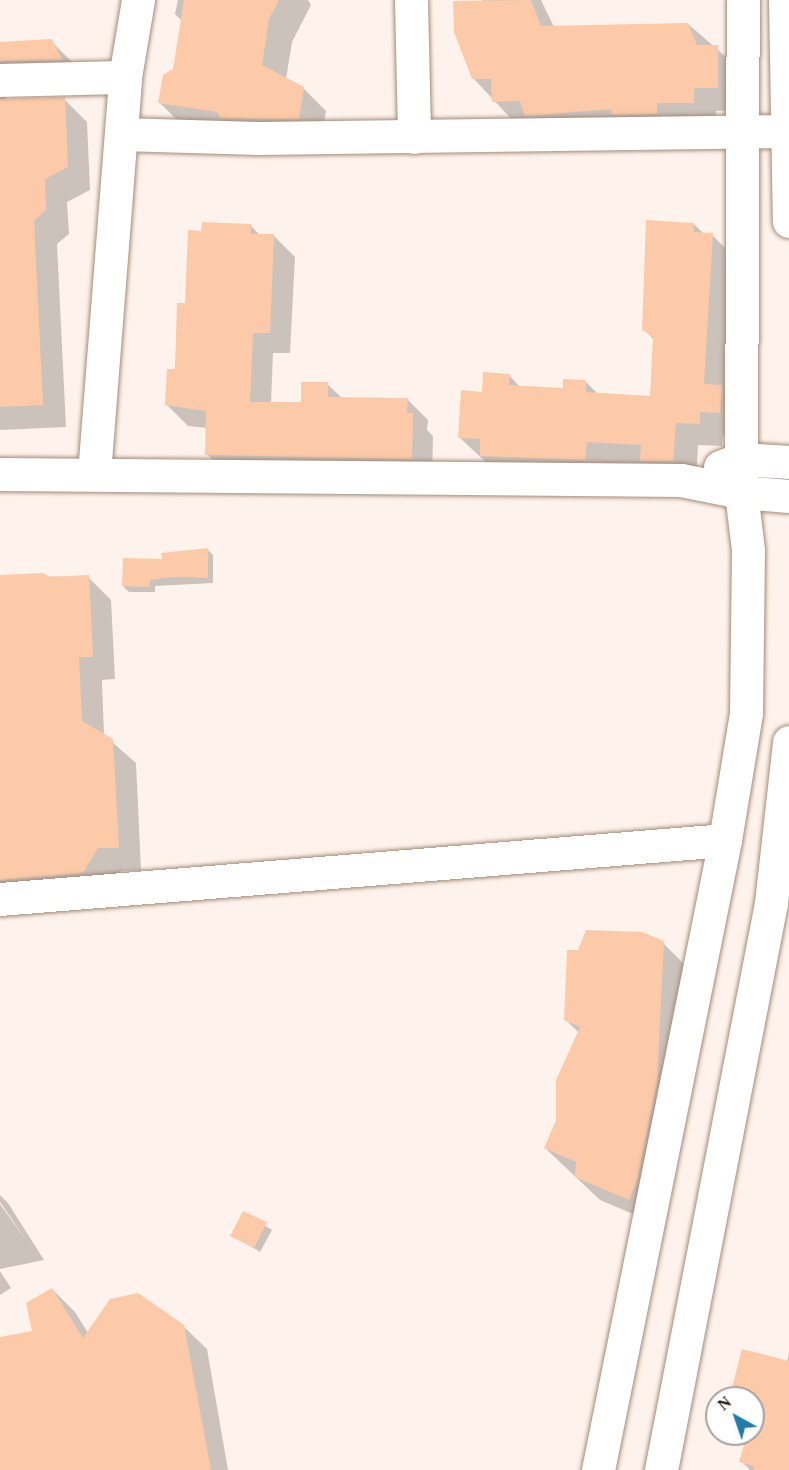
<!DOCTYPE html>
<style>
body{margin:0}
#map{position:relative;width:789px;height:1470px;overflow:hidden;background:#fef3ec;font-family:"Times New Roman",serif}
div>[style]{position:absolute}
.shadow>*{inset:0;background:#0003}
.building>*{inset:0;background:#fccaa8}
.roads{filter:drop-shadow(0 0 2px #a48b7a) drop-shadow(0 0 2px #a48b7a)}
.minor>*{height:33px;margin:-16.5px;padding:0 16.5px;transform-origin:16.5px;border-radius:16.5px;background:#fff}
span{translate:-50% -50%;white-space:nowrap;text-align:center;line-height:1.15;-webkit-text-stroke:4.5px #fff;paint-order:stroke}
.north{position:absolute;left:705px;top:1386px;width:60px;height:60px;box-sizing:border-box;background:#fff;border:2px solid #a6a29f;border-radius:50%;rotate:320deg;font-size:16px;font-weight:700;line-height:24px;text-align:center;color:#201710}
.north::after{content:'';display:block;margin:auto;width:21px;height:27px;background:#1e7daa;clip-path:polygon(50% 0,100% 100%,50% 72%,0 100%)}
</style>
<div id="map">
<div class="shadow">
<i style="clip-path:polygon(178px 0,308px 0,311px 5px,292px 42px,286px 79px,303px 88px,326px 111px,321px 141px,183px 126px,160px 103px,174px 70px,182px 21px,175px 14px)"></i>
<i style="clip-path:polygon(482px 0,541px 0,554px 27px,688px 24px,740px 69px,740px 110px,716px 111px,716px 125px,516px 124px,473px 78px)"></i>
<i style="clip-path:polygon(51px 41px,74px 64px,6px 93px,5px 100px,64px 99px,87px 122px,90px 190px,67px 202px,69px 234px,57px 244px,66px 427px,0 430px,0 44px)"></i>
<i style="clip-path:polygon(694px 224px,704px 234px,712px 235px,735px 258px,742px 435px,723px 435px,722px 446px,698px 445px,696px 484px,504px 479px,459px 437px,483px 393px,509px 375px,521px 388px,564px 390px,586px 382px,598px 394px,651px 397px,654px 340px,644px 329px)"></i>
<i style="clip-path:polygon(251px 226px,260px 235px,274px 236px,295px 257px,290px 353px,273px 353px,271px 404px,302px 404px,327px 384px,342px 398px,407px 399px,428px 420px,427px 430px,433px 436px,432px 479px,228px 475px,207px 454px,207px 428px,188px 426px,167px 405px,203px 232px)"></i>
<i style="clip-path:polygon(207px 549px,213px 555px,213px 583px,155px 586px,155px 592px,129px 592px,123px 586px,163px 560px)"></i>
<i style="clip-path:polygon(0 576px,88px 577px,111px 600px,115px 679px,102px 680px,104px 735px,136px 763px,141px 870px,121px 871px,106px 896px,0 910px)"></i>
<i style="clip-path:polygon(663px 943px,686px 966px,652px 1222px,600px 1200px,545px 1148px,557px 1121px,579px 1033px,565px 1019px)"></i>
<i style="clip-path:polygon(0 1195px,8px 1203px,44px 1260px,0 1269px,0 1204px,28px 1243px,0 1202px)"></i>
<i style="clip-path:polygon(244px 1213px,272px 1230px,260px 1252px,232px 1235px)"></i>
<i style="clip-path:polygon(0 1271px,11px 1288px,0 1295px)"></i>
<i style="clip-path:polygon(52px 1289px,75px 1312px,88px 1333px,183px 1326px,207px 1349px,228px 1470px,0 1470px,0 1339px,34px 1333px)"></i>
<i style="clip-path:polygon(789px 1353px,789px 1470px,750px 1470px,741px 1461px,747px 1434px,753px 1434px,753px 1398px,732px 1395px,787px 1362px)"></i>
</div>
<div class="building">
<i style="clip-path:polygon(184px 0,279px 0,269px 19px,262px 65px,304px 87px,299px 119px,221px 118px,217px 112px,158px 103px,163px 75px,173px 69px)"></i>
<i style="clip-path:polygon(531px 0,541px 26px,688px 23px,697px 45px,718px 45px,718px 88px,694px 88px,694px 103px,657px 103px,657px 114px,613px 115px,611px 109px,525px 116px,520px 101px,492px 102px,491px 79px,472px 79px,454px 32px,453px 1px)"></i>
<i style="clip-path:polygon(52px 39px,62px 60px,0 61px,0 42px)"></i>
<i style="clip-path:polygon(65px 97px,68px 167px,45px 179px,46px 210px,34px 221px,43px 405px,0 407px,0 99px)"></i>
<i style="clip-path:polygon(646px 220px,694px 223px,694px 232px,713px 233px,704px 384px,722px 385px,720px 413px,700px 412px,700px 424px,676px 423px,673px 461px,640px 461px,641px 445px,587px 442px,585px 460px,480px 456px,480px 439px,458px 438px,461px 390px,482px 392px,483px 372px,510px 374px,509px 385px,563px 388px,563px 379px,586px 380px,586px 392px,650px 396px,653px 337px,642px 330px)"></i>
<i style="clip-path:polygon(202px 222px,251px 224px,251px 234px,274px 234px,270px 333px,253px 333px,250px 402px,301px 402px,301px 382px,328px 382px,328px 397px,408px 398px,407px 413px,413px 413px,412px 459px,205px 455px,206px 411px,165px 405px,167px 369px,175px 369px,177px 303px,185px 303px,188px 230px,201px 231px)"></i>
<i style="clip-path:polygon(208px 548px,208px 578px,174px 577px,150px 580px,150px 587px,122px 586px,123px 558px,162px 559px,161px 553px)"></i>
<i style="clip-path:polygon(43px 573px,50px 577px,89px 575px,93px 657px,79px 657px,82px 721px,113px 739px,119px 848px,98px 848px,83px 873px,0 880px,0 575px)"></i>
<i style="clip-path:polygon(586px 930px,642px 932px,664px 941px,657px 1082px,637px 1180px,629px 1200px,575px 1177px,576px 1162px,544px 1148px,556px 1120px,556px 1080px,580px 1027px,564px 1020px,567px 950px,578px 950px)"></i>
<i style="clip-path:polygon(243px 1211px,267px 1222px,254px 1248px,230px 1236px)"></i>
<i style="clip-path:polygon(52px 1288px,83px 1338px,110px 1299px,138px 1293px,184px 1325px,211px 1470px,0 1470px,0 1337px,32px 1331px,26px 1303px)"></i>
<i style="clip-path:polygon(742px 1349px,789px 1361px,789px 1470px,753px 1470px,754px 1466px,739px 1462px,747px 1434px,753px 1434px,756px 1402px,730px 1395px)"></i>
</div>
<div class="roads">
<div class="minor">
<i style="left:411px;top:0;width:137px;rotate:88.7deg"></i>
<i style="left:785px;top:0;width:221px;rotate:89deg"></i>
<i style="left:0;top:80px;width:125px;rotate:-1.4deg"></i>
<i style="left:121px;top:134px;width:137px;rotate:1.7deg"></i>
<i style="left:258px;top:138px;width:527px;rotate:-0.76deg"></i>
<i style="left:720px;top:467px;width:22px;rotate:-21deg"></i>
<i style="left:741px;top:459px;width:48px;rotate:3.6deg"></i>
<i style="left:0;top:474px;width:681px;rotate:0.5deg"></i>
<i style="left:681px;top:480px;width:61px;rotate:11.3deg"></i>
<i style="left:741px;top:492px;width:48px;rotate:4.8deg"></i>
<i style="left:94px;top:474px;width:398px;rotate:-85.5deg"></i>
<i style="left:125px;top:77px;width:78px;rotate:-80.4deg"></i>
<i style="left:0;top:899px;width:727px;rotate:-4.65deg"></i>
<i style="left:598px;top:1470px;width:643px;rotate:-78.6deg"></i>
<i style="left:725px;top:840px;width:129px;rotate:-80.6deg"></i>
<i style="left:746px;top:713px;width:163px;rotate:-89.3deg"></i>
<i style="left:748px;top:550px;width:58px;rotate:-96.9deg"></i>
<i style="left:741px;top:492px;width:492px;rotate:-89.8deg"></i>
<i style="left:661px;top:1470px;width:578px;rotate:-79.02deg"></i>
<i style="left:771px;top:903px;width:162px;rotate:-83.6deg"></i>
</div>
</div>
<div class="north">N</div>
</div>
